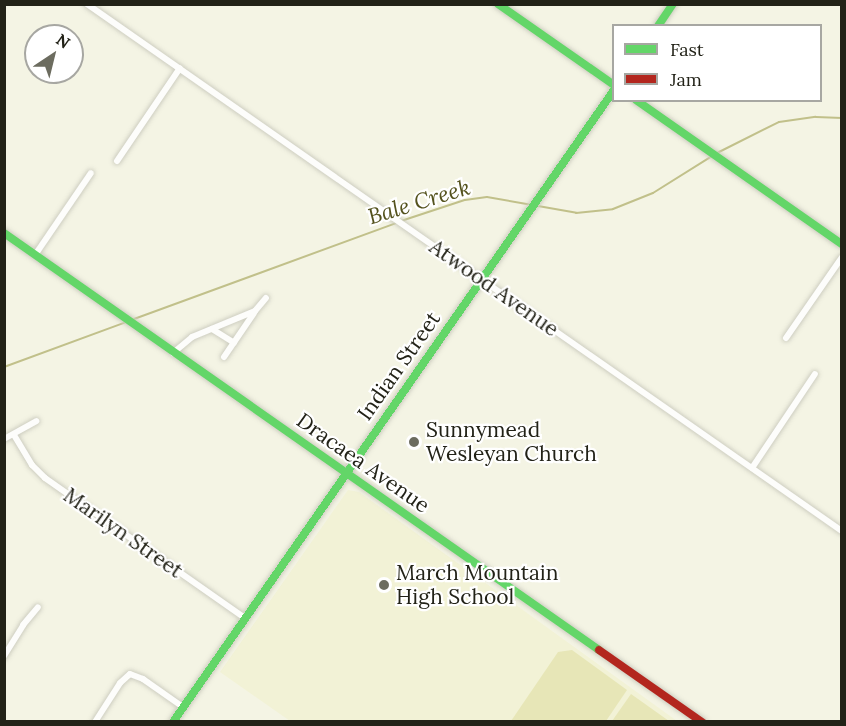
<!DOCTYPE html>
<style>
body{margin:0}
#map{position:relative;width:846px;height:726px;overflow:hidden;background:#f4f4e4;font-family:Lora,serif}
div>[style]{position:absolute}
.built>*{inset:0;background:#f2f2d6}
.green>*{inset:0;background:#e7e6b7}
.stream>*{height:2px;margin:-1px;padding:0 1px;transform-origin:1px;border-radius:1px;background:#c1c08a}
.roads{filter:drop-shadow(0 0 2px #cecec1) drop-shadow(0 0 2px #cecec1)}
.street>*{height:6px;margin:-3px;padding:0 3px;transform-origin:3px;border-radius:3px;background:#fdfdfb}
.fast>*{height:8px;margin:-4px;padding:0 4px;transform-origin:4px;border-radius:4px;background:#63d668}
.jam>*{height:8px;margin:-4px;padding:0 4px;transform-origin:4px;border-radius:4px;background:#b3261e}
.dots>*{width:16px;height:16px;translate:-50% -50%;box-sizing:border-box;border:3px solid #fff;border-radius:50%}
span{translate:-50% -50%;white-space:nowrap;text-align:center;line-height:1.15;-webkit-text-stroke:4.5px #fff;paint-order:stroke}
.street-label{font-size:21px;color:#222217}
.poi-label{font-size:21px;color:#222217}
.left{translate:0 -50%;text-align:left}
.water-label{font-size:22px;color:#54521d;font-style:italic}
.frame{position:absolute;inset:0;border:6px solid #222217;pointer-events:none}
.legend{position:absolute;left:612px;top:24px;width:210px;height:78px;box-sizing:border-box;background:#fff;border:2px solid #a7a7a2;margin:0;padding:8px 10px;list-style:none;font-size:18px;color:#222217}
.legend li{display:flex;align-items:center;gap:12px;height:30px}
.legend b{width:30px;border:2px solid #a7a7a2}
.north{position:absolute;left:24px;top:24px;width:60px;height:60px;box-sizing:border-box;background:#fff;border:2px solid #a7a7a2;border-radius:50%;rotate:35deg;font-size:16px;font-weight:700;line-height:24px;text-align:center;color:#222217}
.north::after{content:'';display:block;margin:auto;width:21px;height:27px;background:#6c6c5f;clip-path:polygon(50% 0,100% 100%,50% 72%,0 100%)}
</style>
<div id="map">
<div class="built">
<i style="clip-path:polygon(348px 490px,359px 492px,677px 721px,290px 721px,220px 672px)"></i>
</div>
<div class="green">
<i style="clip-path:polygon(572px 650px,627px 690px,606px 721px,511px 721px,558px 652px)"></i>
<i style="clip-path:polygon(631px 694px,669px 721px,612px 721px)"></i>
</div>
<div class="stream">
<i style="left:717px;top:153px;width:69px;rotate:-26.6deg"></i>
<i style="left:779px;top:122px;width:37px;rotate:-8deg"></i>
<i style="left:816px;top:117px;width:26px;rotate:2deg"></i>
<i style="left:538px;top:206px;width:39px;rotate:10deg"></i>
<i style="left:576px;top:213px;width:37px;rotate:-6deg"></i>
<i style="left:613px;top:209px;width:43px;rotate:-21.8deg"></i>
<i style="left:653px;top:193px;width:70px;rotate:-32.1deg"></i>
<i style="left:401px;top:221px;width:67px;rotate:-18.2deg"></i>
<i style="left:465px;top:200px;width:22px;rotate:-8deg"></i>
<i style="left:487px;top:197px;width:46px;rotate:10.1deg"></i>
<i style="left:134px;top:319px;width:279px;rotate:-20.1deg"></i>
<i style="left:4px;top:367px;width:130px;rotate:-20.2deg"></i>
</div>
<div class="roads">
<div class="street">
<i style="left:87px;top:4px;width:921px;rotate:34.92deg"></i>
<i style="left:117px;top:161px;width:112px;rotate:-55.9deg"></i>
<i style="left:35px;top:255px;width:99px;rotate:-55.7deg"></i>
<i style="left:212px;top:329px;width:26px;rotate:32deg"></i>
<i style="left:786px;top:338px;width:98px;rotate:-55.3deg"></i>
<i style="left:173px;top:353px;width:25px;rotate:-40deg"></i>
<i style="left:192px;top:337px;width:68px;rotate:-22.4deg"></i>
<i style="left:255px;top:311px;width:17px;rotate:-50deg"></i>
<i style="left:224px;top:357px;width:53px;rotate:-55.7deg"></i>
<i style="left:14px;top:435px;width:35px;rotate:59deg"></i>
<i style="left:32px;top:465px;width:18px;rotate:45deg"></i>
<i style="left:45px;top:478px;width:244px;rotate:35deg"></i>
<i style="left:4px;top:439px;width:37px;rotate:-29deg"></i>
<i style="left:752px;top:468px;width:113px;rotate:-56.2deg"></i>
<i style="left:4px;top:656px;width:36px;rotate:-58deg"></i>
<i style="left:23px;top:625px;width:23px;rotate:-50deg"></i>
<i style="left:95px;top:722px;width:46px;rotate:-57.3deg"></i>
<i style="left:120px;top:683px;width:13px;rotate:-42deg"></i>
<i style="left:130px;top:674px;width:14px;rotate:21deg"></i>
<i style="left:143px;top:679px;width:49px;rotate:35deg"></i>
</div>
<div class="fast">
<i style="left:498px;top:4px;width:141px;rotate:34.9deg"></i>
<i style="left:658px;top:26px;width:27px;rotate:-56deg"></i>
<i style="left:636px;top:100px;width:251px;rotate:35deg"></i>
<i style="left:4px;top:233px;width:727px;rotate:35.02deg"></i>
<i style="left:173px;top:722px;width:771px;rotate:-55.09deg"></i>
</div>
<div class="jam">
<i style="left:599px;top:650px;width:126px;rotate:35deg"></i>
</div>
</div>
<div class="dots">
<i style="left:414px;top:442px;background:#6c6c5f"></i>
<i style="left:384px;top:585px;background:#6c6c5f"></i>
</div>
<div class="street-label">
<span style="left:494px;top:288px;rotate:35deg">Atwood Avenue</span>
<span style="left:399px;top:366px;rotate:-55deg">Indian Street</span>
<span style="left:363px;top:463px;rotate:35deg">Dracaea Avenue</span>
<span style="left:123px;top:533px;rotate:35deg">Marilyn Street</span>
</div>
<div class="poi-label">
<span class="left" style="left:426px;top:442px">Sunnymead<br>Wesleyan Church</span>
<span class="left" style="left:396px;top:585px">March Mountain<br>High School</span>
</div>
<div class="water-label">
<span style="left:419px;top:202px;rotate:-17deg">Bale Creek</span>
</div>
<div class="frame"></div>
<ul class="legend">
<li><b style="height:8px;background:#63d668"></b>Fast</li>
<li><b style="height:8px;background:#b3261e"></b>Jam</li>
</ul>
<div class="north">N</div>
</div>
